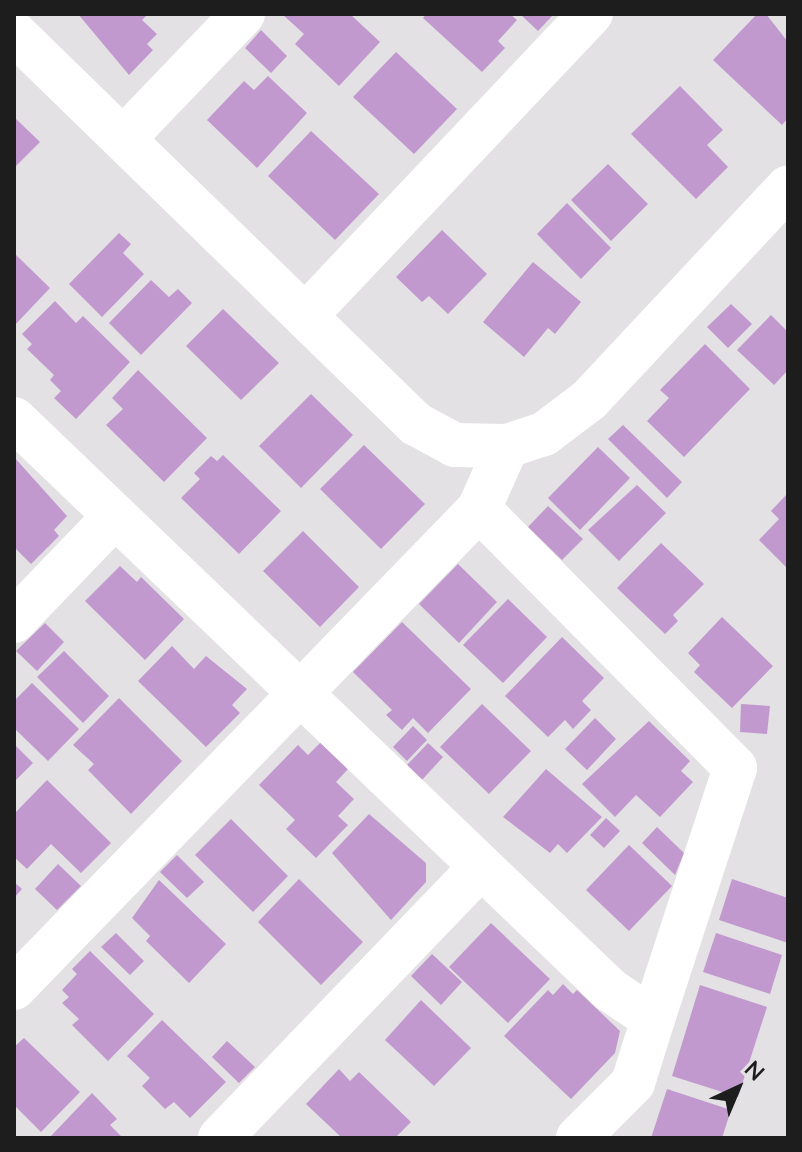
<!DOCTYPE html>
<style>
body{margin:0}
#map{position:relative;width:802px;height:1152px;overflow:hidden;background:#e3e1e4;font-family:Lato,sans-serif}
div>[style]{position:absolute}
.building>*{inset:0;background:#c199ce}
.minor>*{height:44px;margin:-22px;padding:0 22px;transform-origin:22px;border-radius:22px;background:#fff}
span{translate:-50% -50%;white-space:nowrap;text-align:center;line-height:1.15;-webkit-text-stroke:6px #e3e1e4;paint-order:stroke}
.frame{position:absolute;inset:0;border:16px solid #1e1d1e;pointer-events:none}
.north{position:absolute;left:698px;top:1048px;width:80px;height:80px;-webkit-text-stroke:6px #e3e1e4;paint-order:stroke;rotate:44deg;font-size:22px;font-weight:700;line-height:32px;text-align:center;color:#1e1d1e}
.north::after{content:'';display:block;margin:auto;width:28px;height:36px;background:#1e1d1e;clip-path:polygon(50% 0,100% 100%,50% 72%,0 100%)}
</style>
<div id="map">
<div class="building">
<i style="clip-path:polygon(78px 14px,148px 14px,142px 20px,157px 34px,147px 44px,153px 50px,129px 75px)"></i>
<i style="clip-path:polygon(282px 14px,350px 14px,380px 42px,339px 86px,295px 44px,304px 34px)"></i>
<i style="clip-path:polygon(426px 14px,510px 14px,517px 20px,498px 41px,505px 48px,482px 72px,423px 18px)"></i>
<i style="clip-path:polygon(520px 14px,550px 14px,552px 16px,538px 31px)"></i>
<i style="clip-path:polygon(757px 14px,766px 14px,788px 42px,788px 118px,782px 125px,713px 60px)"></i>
<i style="clip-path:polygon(261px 30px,287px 56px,271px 73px,245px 48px)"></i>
<i style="clip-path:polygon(396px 52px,457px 109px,414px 154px,353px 97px)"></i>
<i style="clip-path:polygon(268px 76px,307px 113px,257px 168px,207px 120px,244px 81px,254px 90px)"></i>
<i style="clip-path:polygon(680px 86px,723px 130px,707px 145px,728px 167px,696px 199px,631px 134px)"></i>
<i style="clip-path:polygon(14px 117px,40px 142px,14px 168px)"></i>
<i style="clip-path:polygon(311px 131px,379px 194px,335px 240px,268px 176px)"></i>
<i style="clip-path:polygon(608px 164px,648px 204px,611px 241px,571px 200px)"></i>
<i style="clip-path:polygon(567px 203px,611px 248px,581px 279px,537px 234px)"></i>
<i style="clip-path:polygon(442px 230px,487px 274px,448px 314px,429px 296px,422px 302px,396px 277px)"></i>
<i style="clip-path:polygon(119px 233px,131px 244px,123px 253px,144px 274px,102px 317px,69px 284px)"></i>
<i style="clip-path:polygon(14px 253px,50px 288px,14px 326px)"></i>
<i style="clip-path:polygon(533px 262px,581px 302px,555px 334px,548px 328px,524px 357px,483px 322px)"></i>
<i style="clip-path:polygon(151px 280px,169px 297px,178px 289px,192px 303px,141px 355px,109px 323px)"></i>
<i style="clip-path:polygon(55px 301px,76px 323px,83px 316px,130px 362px,76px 419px,54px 398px,61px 391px,50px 380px,54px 375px,27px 349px,32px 344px,22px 334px)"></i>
<i style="clip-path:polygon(731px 304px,752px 324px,728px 348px,707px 327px)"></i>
<i style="clip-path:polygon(223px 309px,279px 363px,241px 400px,186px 346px)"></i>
<i style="clip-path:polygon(771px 315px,788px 332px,788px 370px,774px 385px,737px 350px)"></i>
<i style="clip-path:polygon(705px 344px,750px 389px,684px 457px,647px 421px,669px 398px,660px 390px)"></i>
<i style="clip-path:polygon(138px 370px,207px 438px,164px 482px,106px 425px,123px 409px,112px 398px)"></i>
<i style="clip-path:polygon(311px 394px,353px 435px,301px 488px,259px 446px)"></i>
<i style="clip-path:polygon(623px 425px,682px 482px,667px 498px,608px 439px)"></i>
<i style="clip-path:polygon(364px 445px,425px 504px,381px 549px,320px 489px)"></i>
<i style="clip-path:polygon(598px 447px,630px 478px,580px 530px,548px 498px)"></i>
<i style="clip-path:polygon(223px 455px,281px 511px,239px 554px,181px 498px,200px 479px,194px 473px,211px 456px,217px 461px)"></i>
<i style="clip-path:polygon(14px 457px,67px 516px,54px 530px,59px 536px,31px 564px,14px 547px)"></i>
<i style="clip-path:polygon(637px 485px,666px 513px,619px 561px,588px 530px)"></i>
<i style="clip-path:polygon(788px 493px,788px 569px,759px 540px,779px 519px,771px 511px)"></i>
<i style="clip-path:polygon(548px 506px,583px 539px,562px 560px,528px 527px)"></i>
<i style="clip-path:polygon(303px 531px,359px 587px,320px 627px,263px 571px)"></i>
<i style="clip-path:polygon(661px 543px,704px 584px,673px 615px,678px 621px,665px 634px,617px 588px)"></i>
<i style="clip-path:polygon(458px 564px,497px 602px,459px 643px,419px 604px)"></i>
<i style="clip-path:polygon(120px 566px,137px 582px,141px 577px,184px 619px,145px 660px,85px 601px)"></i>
<i style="clip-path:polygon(508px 599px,547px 637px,503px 683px,463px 645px)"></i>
<i style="clip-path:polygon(722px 617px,773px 666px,732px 708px,694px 672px,700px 665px,688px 653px)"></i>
<i style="clip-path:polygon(402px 622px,471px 689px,428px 733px,413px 718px,402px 730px,386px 715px,392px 710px,353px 672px)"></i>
<i style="clip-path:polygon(45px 623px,64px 642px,37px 671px,16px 651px)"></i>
<i style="clip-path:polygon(562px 637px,604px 678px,582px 701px,591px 710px,573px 729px,565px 720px,548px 737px,505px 696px)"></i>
<i style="clip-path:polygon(172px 646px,194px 669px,206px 656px,247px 689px,232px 705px,240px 713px,206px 747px,138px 681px)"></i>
<i style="clip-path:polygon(64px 651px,109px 696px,83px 723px,37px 677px)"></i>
<i style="clip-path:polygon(32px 683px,79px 729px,48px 761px,14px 728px,14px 701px)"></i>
<i style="clip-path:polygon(119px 698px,182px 761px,131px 814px,88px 770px,94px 764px,73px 745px)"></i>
<i style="clip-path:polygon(482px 704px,531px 751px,489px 794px,440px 747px)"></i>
<i style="clip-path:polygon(741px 704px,770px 706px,767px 734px,740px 732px)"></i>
<i style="clip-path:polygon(595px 718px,616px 739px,587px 770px,565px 749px)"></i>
<i style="clip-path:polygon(649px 721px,690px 761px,681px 771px,693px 782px,660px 817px,636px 795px,615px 817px,582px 784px)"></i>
<i style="clip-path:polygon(413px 726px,427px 740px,407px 761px,393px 747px)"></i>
<i style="clip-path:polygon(321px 742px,348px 769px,336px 782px,354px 799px,338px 816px,348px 825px,316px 858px,286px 829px,295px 820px,259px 785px,298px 745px,308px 755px)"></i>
<i style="clip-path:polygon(428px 743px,443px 757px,422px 780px,407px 765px)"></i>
<i style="clip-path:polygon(14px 744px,33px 763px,14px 782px)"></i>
<i style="clip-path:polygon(546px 769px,602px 817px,567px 853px,558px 844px,550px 853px,503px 817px)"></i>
<i style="clip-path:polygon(47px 780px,111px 843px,81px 873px,51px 844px,27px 869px,14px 857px,14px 814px)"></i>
<i style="clip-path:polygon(369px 814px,426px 863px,426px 882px,391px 920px,332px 853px)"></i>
<i style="clip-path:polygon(606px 818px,620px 831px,604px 848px,590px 835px)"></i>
<i style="clip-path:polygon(231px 819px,288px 876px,253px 912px,195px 855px)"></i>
<i style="clip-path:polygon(657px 827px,684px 853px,675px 875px,642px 843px)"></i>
<i style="clip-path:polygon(629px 845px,672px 886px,629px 931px,586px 890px)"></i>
<i style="clip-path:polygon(177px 855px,204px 882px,187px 898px,160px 872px)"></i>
<i style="clip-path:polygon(58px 864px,81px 886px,57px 910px,35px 889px)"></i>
<i style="clip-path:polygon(299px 879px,363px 942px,321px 985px,258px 922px)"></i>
<i style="clip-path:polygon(732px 879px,788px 898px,788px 943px,719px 920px)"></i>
<i style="clip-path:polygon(159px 880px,226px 944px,189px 983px,146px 941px,150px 936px,132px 918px)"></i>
<i style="clip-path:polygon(14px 882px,22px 889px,14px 898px)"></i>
<i style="clip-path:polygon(491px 923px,550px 979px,508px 1023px,449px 967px)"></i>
<i style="clip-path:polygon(116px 933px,144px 961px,130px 975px,101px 947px)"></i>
<i style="clip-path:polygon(716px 933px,782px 955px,770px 994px,703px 972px)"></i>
<i style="clip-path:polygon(90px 951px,154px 1014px,108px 1061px,72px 1025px,79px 1019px,62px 1003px,69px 997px,62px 990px,77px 974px,72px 969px)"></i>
<i style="clip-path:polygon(432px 954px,462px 982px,441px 1005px,411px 976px)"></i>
<i style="clip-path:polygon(563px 984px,573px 994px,577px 990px,620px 1031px,615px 1053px,571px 1099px,504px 1036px,548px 990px,553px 995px)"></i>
<i style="clip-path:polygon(700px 985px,767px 1007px,738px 1097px,672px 1076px)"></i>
<i style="clip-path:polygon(421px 1000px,471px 1048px,434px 1086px,385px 1040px)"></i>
<i style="clip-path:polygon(162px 1020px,226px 1082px,190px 1118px,174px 1102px,165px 1109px,142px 1086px,150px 1078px,127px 1056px)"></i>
<i style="clip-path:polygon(24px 1038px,80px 1092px,41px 1132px,14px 1105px,14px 1047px)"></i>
<i style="clip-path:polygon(227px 1041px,255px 1067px,239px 1083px,212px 1057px)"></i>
<i style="clip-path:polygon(339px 1069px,350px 1081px,359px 1072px,411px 1122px,395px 1138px,342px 1138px,306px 1104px)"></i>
<i style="clip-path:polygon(667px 1089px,731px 1110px,722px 1138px,651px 1138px)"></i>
<i style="clip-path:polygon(92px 1093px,117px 1119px,110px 1125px,123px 1138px,49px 1138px)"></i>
</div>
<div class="minor">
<i style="left:14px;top:33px;width:561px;rotate:44.21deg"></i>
<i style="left:416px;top:424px;width:44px;rotate:28.3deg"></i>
<i style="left:455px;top:445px;width:52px;rotate:1.1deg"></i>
<i style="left:507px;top:446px;width:39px;rotate:-18deg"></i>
<i style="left:544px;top:434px;width:56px;rotate:-37.1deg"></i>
<i style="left:589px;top:400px;width:291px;rotate:-46.9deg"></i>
<i style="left:124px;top:138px;width:172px;rotate:-46.2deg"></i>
<i style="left:305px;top:316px;width:416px;rotate:-46.6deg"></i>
<i style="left:14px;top:419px;width:825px;rotate:43.77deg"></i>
<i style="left:610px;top:990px;width:52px;rotate:34deg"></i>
<i style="left:653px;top:1019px;width:67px;rotate:107.4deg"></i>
<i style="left:633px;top:1083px;width:78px;rotate:135deg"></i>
<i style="left:507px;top:446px;width:69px;rotate:114deg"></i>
<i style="left:479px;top:509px;width:364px;rotate:45.3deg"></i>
<i style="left:735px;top:768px;width:264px;rotate:108.1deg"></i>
<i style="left:14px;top:621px;width:146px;rotate:-46.1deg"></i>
<i style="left:14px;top:988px;width:668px;rotate:-45.85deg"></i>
<i style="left:220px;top:1138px;width:376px;rotate:-46.1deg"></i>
</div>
<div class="frame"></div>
<div class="north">N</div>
</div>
